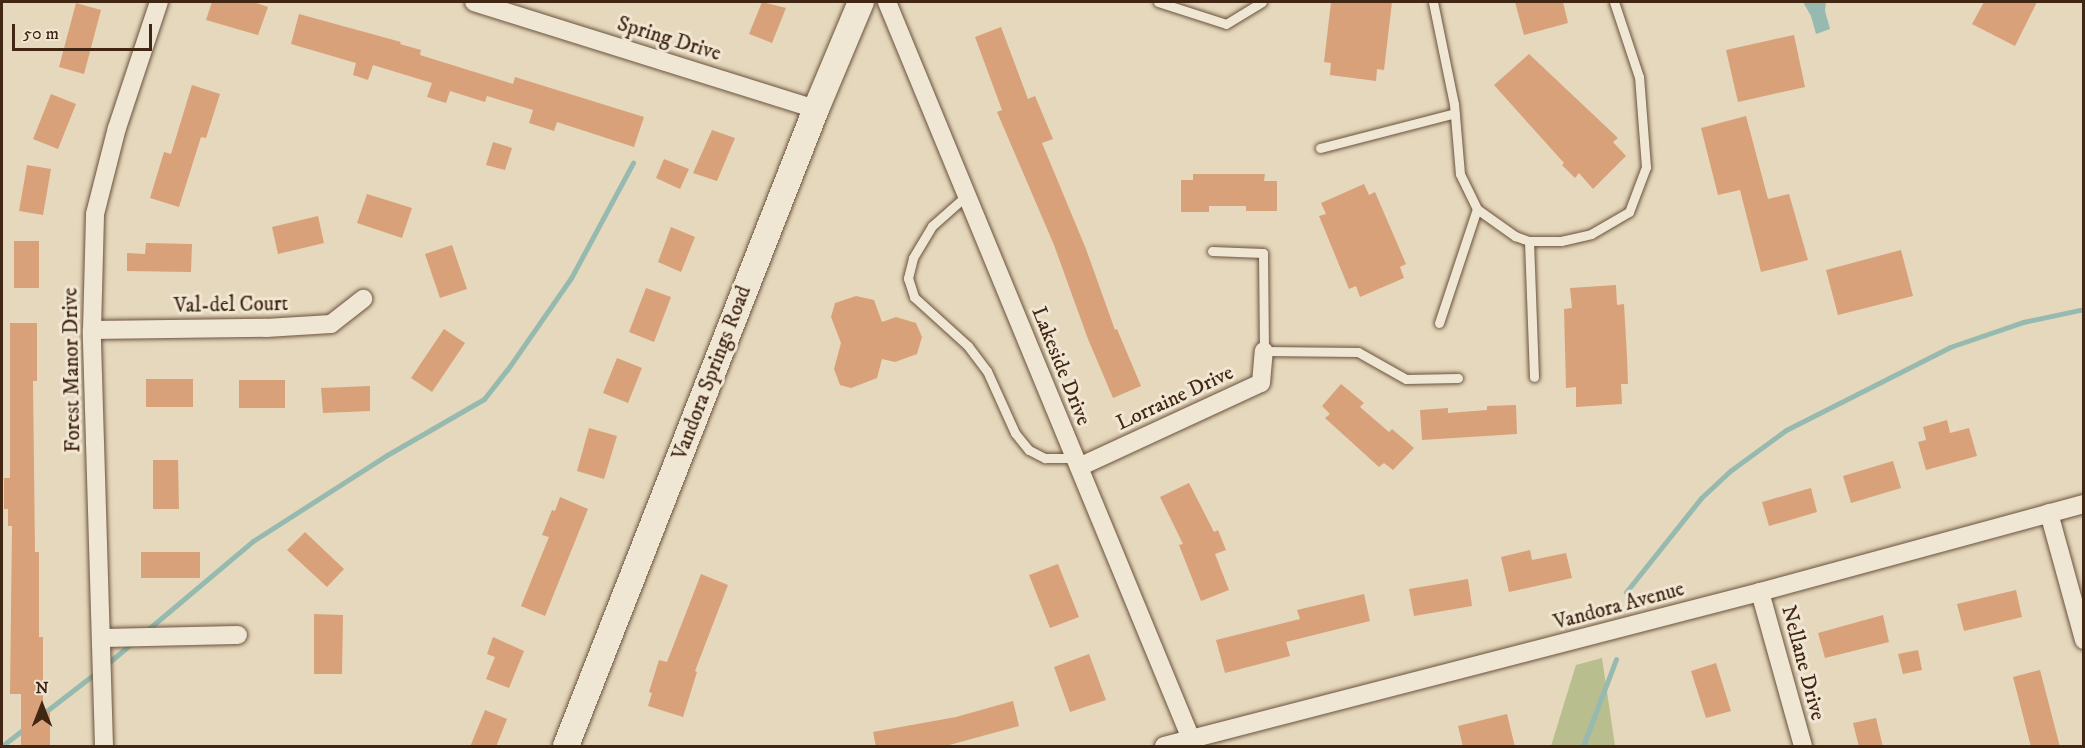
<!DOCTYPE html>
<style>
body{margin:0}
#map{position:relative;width:2085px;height:748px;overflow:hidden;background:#e6d8bc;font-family:"IM FELL DW Pica",serif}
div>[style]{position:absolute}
.green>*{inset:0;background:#b8be8e}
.water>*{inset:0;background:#96baaf}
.stream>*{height:5px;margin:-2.5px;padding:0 2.5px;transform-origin:2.5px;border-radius:2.5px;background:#96baaf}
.building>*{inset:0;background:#d8a17a}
.roads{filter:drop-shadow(0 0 2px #6a523d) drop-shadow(0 0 2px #6a523d)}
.lane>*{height:9px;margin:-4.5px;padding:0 4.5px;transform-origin:4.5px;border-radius:4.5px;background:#efe6d3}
.street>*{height:18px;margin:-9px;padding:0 9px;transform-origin:9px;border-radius:9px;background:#efe6d3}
.secondary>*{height:26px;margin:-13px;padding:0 13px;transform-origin:13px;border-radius:13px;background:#efe6d3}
span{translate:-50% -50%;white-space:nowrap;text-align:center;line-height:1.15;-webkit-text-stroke:6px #efe6d3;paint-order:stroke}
.street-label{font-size:21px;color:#412613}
.frame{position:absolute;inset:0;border:3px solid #412613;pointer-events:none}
.north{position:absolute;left:12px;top:676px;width:60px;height:60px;-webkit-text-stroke:4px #efe6d3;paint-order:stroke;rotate:0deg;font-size:16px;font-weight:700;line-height:24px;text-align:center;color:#412613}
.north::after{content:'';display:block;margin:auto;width:21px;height:27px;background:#412613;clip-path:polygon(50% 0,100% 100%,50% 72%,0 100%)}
.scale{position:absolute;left:12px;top:24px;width:140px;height:27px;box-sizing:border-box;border:3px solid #412613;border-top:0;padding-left:8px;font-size:18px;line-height:21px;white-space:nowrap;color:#412613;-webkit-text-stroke:4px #efe6d3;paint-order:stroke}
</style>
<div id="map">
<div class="green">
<i style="clip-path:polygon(1602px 658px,1615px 746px,1551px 746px,1576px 665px)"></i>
</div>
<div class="water">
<i style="clip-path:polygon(1803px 2px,1826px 2px,1825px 11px,1830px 29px,1816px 34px,1811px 16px)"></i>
</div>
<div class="stream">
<i style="left:1626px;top:592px;width:120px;rotate:-51.4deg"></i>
<i style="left:1701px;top:498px;width:40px;rotate:-43deg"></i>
<i style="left:1730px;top:471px;width:69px;rotate:-36.2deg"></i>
<i style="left:1786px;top:430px;width:184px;rotate:-26.8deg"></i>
<i style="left:1950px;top:347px;width:77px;rotate:-18.9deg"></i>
<i style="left:2023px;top:322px;width:62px;rotate:-12deg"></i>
<i style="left:146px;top:631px;width:140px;rotate:-40.1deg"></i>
<i style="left:253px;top:541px;width:159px;rotate:-32.7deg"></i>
<i style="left:387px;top:455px;width:112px;rotate:-30deg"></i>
<i style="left:484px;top:399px;width:37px;rotate:-52deg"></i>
<i style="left:507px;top:370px;width:112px;rotate:-55.2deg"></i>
<i style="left:571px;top:278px;width:131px;rotate:-61.7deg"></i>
<i style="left:107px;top:664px;width:33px;rotate:-40deg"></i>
<i style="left:40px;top:716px;width:72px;rotate:-37.7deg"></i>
<i style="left:2px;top:746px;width:31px;rotate:-38deg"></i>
<i style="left:1583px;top:746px;width:93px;rotate:-69.2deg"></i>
</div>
<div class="building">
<i style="clip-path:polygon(212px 2px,253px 2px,268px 7px,258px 35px,206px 20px)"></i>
<i style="clip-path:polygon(762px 2px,786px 8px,772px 43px,749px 34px)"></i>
<i style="clip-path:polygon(1331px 2px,1392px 2px,1384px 70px,1377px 69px,1376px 81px,1330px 75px,1331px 63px,1324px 62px)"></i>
<i style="clip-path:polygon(1515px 2px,1563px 2px,1568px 23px,1524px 35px)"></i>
<i style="clip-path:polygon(1984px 2px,2037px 2px,2015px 46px,1972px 24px)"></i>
<i style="clip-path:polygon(76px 3px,101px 10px,84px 74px,59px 67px)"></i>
<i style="clip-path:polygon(299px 14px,401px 42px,400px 44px,421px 50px,420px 55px,513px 84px,515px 77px,644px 117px,634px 147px,557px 122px,554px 131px,529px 123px,533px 110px,487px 96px,485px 102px,450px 91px,446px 103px,427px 97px,432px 83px,373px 65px,368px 80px,353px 75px,356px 63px,291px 44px)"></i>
<i style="clip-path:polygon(1001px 27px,1028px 99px,1035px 96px,1053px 139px,1042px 143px,1086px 249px,1115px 330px,1117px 329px,1141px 386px,1113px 398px,1088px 339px,1054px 245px,997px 112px,1002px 110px,975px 37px)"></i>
<i style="clip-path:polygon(1794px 35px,1805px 87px,1738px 102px,1726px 50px)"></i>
<i style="clip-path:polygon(1529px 54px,1618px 138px,1613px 142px,1626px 156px,1593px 189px,1579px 173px,1575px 178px,1562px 165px,1564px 163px,1494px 85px)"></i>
<i style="clip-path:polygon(192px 85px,220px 94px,206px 138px,201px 137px,179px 207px,150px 198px,164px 152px,171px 154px)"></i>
<i style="clip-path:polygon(51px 94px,76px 104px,58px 149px,33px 139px)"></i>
<i style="clip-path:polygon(1746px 116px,1768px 199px,1789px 194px,1808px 260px,1761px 272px,1740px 190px,1718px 195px,1701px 128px)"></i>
<i style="clip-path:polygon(712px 130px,735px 138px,717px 181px,693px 173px)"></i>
<i style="clip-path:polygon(493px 142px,512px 148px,505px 170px,486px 165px)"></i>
<i style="clip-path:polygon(664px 159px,689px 169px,680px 189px,656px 178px)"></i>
<i style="clip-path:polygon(27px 165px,51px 169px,43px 215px,19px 211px)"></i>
<i style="clip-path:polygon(1193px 174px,1265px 174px,1264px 181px,1277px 181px,1277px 211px,1246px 211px,1246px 206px,1209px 206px,1209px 212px,1181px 212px,1181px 180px,1193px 180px)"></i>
<i style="clip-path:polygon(1364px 184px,1369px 195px,1375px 192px,1406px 264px,1400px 267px,1404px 278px,1360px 297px,1356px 286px,1349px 289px,1319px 216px,1326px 214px,1321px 203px)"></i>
<i style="clip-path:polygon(367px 194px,412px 208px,402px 238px,357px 223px)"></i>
<i style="clip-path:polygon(318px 216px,324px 243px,278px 254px,272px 227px)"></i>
<i style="clip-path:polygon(671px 227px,695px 237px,681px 272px,658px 262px)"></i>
<i style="clip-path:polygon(14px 241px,39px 241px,39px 288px,14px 288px)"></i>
<i style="clip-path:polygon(146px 243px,192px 244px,191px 272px,127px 271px,127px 253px,145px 254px)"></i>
<i style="clip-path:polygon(452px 245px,467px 289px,440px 298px,425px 254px)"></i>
<i style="clip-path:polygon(1901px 250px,1913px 296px,1838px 315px,1826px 270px)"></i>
<i style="clip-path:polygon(1616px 285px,1617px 305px,1624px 304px,1627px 356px,1628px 384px,1621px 384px,1622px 404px,1576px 407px,1576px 387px,1566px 388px,1564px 309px,1572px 308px,1570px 288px)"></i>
<i style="clip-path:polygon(646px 288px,671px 297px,654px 342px,629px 332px)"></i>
<i style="clip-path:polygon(856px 296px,874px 300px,882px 322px,896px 317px,916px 323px,922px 337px,917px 354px,895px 362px,882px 359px,877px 378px,851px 388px,840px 385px,834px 369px,841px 343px,831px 317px,835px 303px)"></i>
<i style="clip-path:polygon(10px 323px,37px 323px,37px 381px,33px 381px,35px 552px,39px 552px,39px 637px,43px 637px,43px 712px,50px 712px,50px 747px,21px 747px,21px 694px,10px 694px,12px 526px,8px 526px,8px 509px,4px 509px,4px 478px,10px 478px)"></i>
<i style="clip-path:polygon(444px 329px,465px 343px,432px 392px,411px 378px)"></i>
<i style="clip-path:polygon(617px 358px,642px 368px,628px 403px,603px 393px)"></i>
<i style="clip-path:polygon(146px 379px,193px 379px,193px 407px,146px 407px)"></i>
<i style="clip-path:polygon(239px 380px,285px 380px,285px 408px,239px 408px)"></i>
<i style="clip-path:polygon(1341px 384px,1364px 403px,1360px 407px,1389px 432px,1392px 429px,1414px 448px,1393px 470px,1384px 463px,1379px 467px,1325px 418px,1330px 414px,1322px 406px)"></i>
<i style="clip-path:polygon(370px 386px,370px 411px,323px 413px,321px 388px)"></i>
<i style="clip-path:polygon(1516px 405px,1517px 434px,1422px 440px,1420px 410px,1448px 408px,1448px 413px,1487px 410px,1487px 406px)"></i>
<i style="clip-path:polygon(1947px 420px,1950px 433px,1969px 428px,1977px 456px,1926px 470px,1918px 442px,1926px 440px,1923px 427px)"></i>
<i style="clip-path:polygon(589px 428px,617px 436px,604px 479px,577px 471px)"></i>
<i style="clip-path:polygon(153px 460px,178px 460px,179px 509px,153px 509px)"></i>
<i style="clip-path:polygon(1893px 461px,1901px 488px,1851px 503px,1843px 476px)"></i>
<i style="clip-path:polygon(1189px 483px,1214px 532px,1218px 530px,1226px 550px,1215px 554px,1229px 590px,1201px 601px,1179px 545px,1183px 544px,1160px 497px)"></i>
<i style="clip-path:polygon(1811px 488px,1817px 512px,1769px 526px,1762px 502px)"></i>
<i style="clip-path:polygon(560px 497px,588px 509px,545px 616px,521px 606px,549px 537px,542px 535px,552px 510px,555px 511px)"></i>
<i style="clip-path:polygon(305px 532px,344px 569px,327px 587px,287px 550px)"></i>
<i style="clip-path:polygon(1530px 550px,1532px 560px,1566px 553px,1572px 578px,1509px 592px,1501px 557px)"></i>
<i style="clip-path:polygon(141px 552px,200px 552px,200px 578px,141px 578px)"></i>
<i style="clip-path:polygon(1058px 564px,1079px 617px,1050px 628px,1029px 575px)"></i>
<i style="clip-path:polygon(701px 574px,728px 585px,695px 671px,697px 672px,683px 717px,648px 706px,652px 693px,649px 692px,659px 660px,667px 662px)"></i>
<i style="clip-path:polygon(1468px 579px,1472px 606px,1414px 616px,1409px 589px)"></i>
<i style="clip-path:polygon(2016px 590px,2022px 617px,1964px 631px,1957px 604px)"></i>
<i style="clip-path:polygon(1364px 594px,1370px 621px,1286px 642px,1290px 656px,1225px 673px,1216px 640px,1300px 619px,1297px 610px)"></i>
<i style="clip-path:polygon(314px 614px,343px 615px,342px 674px,314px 674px)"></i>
<i style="clip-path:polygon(1883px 615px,1889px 642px,1825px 658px,1818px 633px)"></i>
<i style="clip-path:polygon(493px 637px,524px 651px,509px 688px,486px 679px,495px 657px,487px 654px)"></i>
<i style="clip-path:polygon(1918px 650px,1922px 670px,1903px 674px,1898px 654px)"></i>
<i style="clip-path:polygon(1089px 654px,1106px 700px,1070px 712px,1054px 667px)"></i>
<i style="clip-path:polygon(1716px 663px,1731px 711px,1706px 718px,1691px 671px)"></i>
<i style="clip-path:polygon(2040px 670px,2060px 747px,2031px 747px,2013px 677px)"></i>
<i style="clip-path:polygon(1013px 701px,1019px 726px,942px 747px,876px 747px,873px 732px,956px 717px)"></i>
<i style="clip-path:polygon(485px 710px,507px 719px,496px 747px,470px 747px)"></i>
<i style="clip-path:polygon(1507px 714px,1515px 747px,1463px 747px,1458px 726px)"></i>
<i style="clip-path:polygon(1876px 718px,1883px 747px,1859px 747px,1853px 723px)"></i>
</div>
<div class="roads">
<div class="lane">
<i style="left:1158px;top:2px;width:71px;rotate:17.9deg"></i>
<i style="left:1226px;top:24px;width:42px;rotate:-31.4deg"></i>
<i style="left:1433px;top:2px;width:104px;rotate:78.4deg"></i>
<i style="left:1454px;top:104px;width:70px;rotate:85.1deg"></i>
<i style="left:1460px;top:174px;width:39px;rotate:64deg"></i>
<i style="left:1477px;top:209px;width:47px;rotate:35.4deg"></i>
<i style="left:1515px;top:236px;width:15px;rotate:20deg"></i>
<i style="left:1529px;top:241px;width:32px"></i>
<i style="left:1561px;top:241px;width:31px;rotate:-13deg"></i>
<i style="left:1591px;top:234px;width:44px;rotate:-30.1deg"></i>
<i style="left:1629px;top:212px;width:48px;rotate:-69.3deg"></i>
<i style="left:1646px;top:167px;width:90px;rotate:-94.4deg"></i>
<i style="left:1639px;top:77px;width:79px;rotate:-108.4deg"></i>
<i style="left:1320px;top:148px;width:139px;rotate:-14.5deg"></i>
<i style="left:967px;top:195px;width:47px;rotate:138.5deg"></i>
<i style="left:932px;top:226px;width:37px;rotate:121deg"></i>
<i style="left:913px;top:258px;width:21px;rotate:104deg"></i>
<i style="left:908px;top:278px;width:20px;rotate:72deg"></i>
<i style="left:914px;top:297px;width:73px;rotate:42.2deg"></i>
<i style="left:968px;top:346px;width:31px;rotate:53deg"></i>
<i style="left:987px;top:371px;width:68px;rotate:65.7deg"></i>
<i style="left:1015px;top:433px;width:22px;rotate:51deg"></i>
<i style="left:1029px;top:450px;width:18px;rotate:27deg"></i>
<i style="left:1045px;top:458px;width:29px"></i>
<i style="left:1529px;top:241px;width:136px;rotate:87.9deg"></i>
<i style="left:1212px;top:251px;width:51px;rotate:2.2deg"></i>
<i style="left:1263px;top:253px;width:98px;rotate:89.4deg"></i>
<i style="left:1264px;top:351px;width:94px;rotate:0.6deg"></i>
<i style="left:1358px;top:352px;width:55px;rotate:29.4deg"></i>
<i style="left:1406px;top:379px;width:52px;rotate:-1.1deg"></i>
<i style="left:1439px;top:323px;width:120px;rotate:-71.6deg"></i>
</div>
<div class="street">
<i style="left:474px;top:2px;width:358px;rotate:17.4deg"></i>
<i style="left:887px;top:2px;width:805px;rotate:67.58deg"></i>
<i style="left:92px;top:330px;width:174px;rotate:-0.7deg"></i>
<i style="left:266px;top:328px;width:65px;rotate:-3.5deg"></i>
<i style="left:331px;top:324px;width:41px;rotate:-38deg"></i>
<i style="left:1079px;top:467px;width:200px;rotate:-24.8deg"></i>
<i style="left:1261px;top:383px;width:32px;rotate:-85deg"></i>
<i style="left:2049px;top:513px;width:132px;rotate:74.6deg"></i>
<i style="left:1760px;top:592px;width:160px;rotate:74.4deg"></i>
<i style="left:102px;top:638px;width:136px;rotate:-1.3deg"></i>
<i style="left:104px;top:746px;width:416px;rotate:-91.7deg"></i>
<i style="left:92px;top:330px;width:116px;rotate:-88.5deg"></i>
<i style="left:95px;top:214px;width:89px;rotate:-75.7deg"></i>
<i style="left:117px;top:128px;width:133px;rotate:-71.6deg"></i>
<i style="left:1164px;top:746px;width:616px;rotate:-14.49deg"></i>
<i style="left:1760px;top:592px;width:336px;rotate:-15.2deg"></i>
</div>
<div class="secondary">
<i style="left:566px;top:746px;width:684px;rotate:-68.57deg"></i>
<i style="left:816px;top:109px;width:116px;rotate:-67.2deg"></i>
</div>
</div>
<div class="street-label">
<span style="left:669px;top:39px;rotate:17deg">Spring Drive</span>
<span style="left:231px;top:305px;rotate:-1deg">Val-del Court</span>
<span style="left:1061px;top:366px;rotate:68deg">Lakeside Drive</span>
<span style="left:72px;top:370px;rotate:-91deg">Forest Manor Drive</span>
<span style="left:712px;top:373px;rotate:-69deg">Vandora Springs Road</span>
<span style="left:1175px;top:398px;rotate:-25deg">Lorraine Drive</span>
<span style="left:1619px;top:606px;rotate:-15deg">Vandora Avenue</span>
<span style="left:1803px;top:663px;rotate:75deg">Nellane Drive</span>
</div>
<div class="frame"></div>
<div class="north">N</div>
<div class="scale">50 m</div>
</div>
